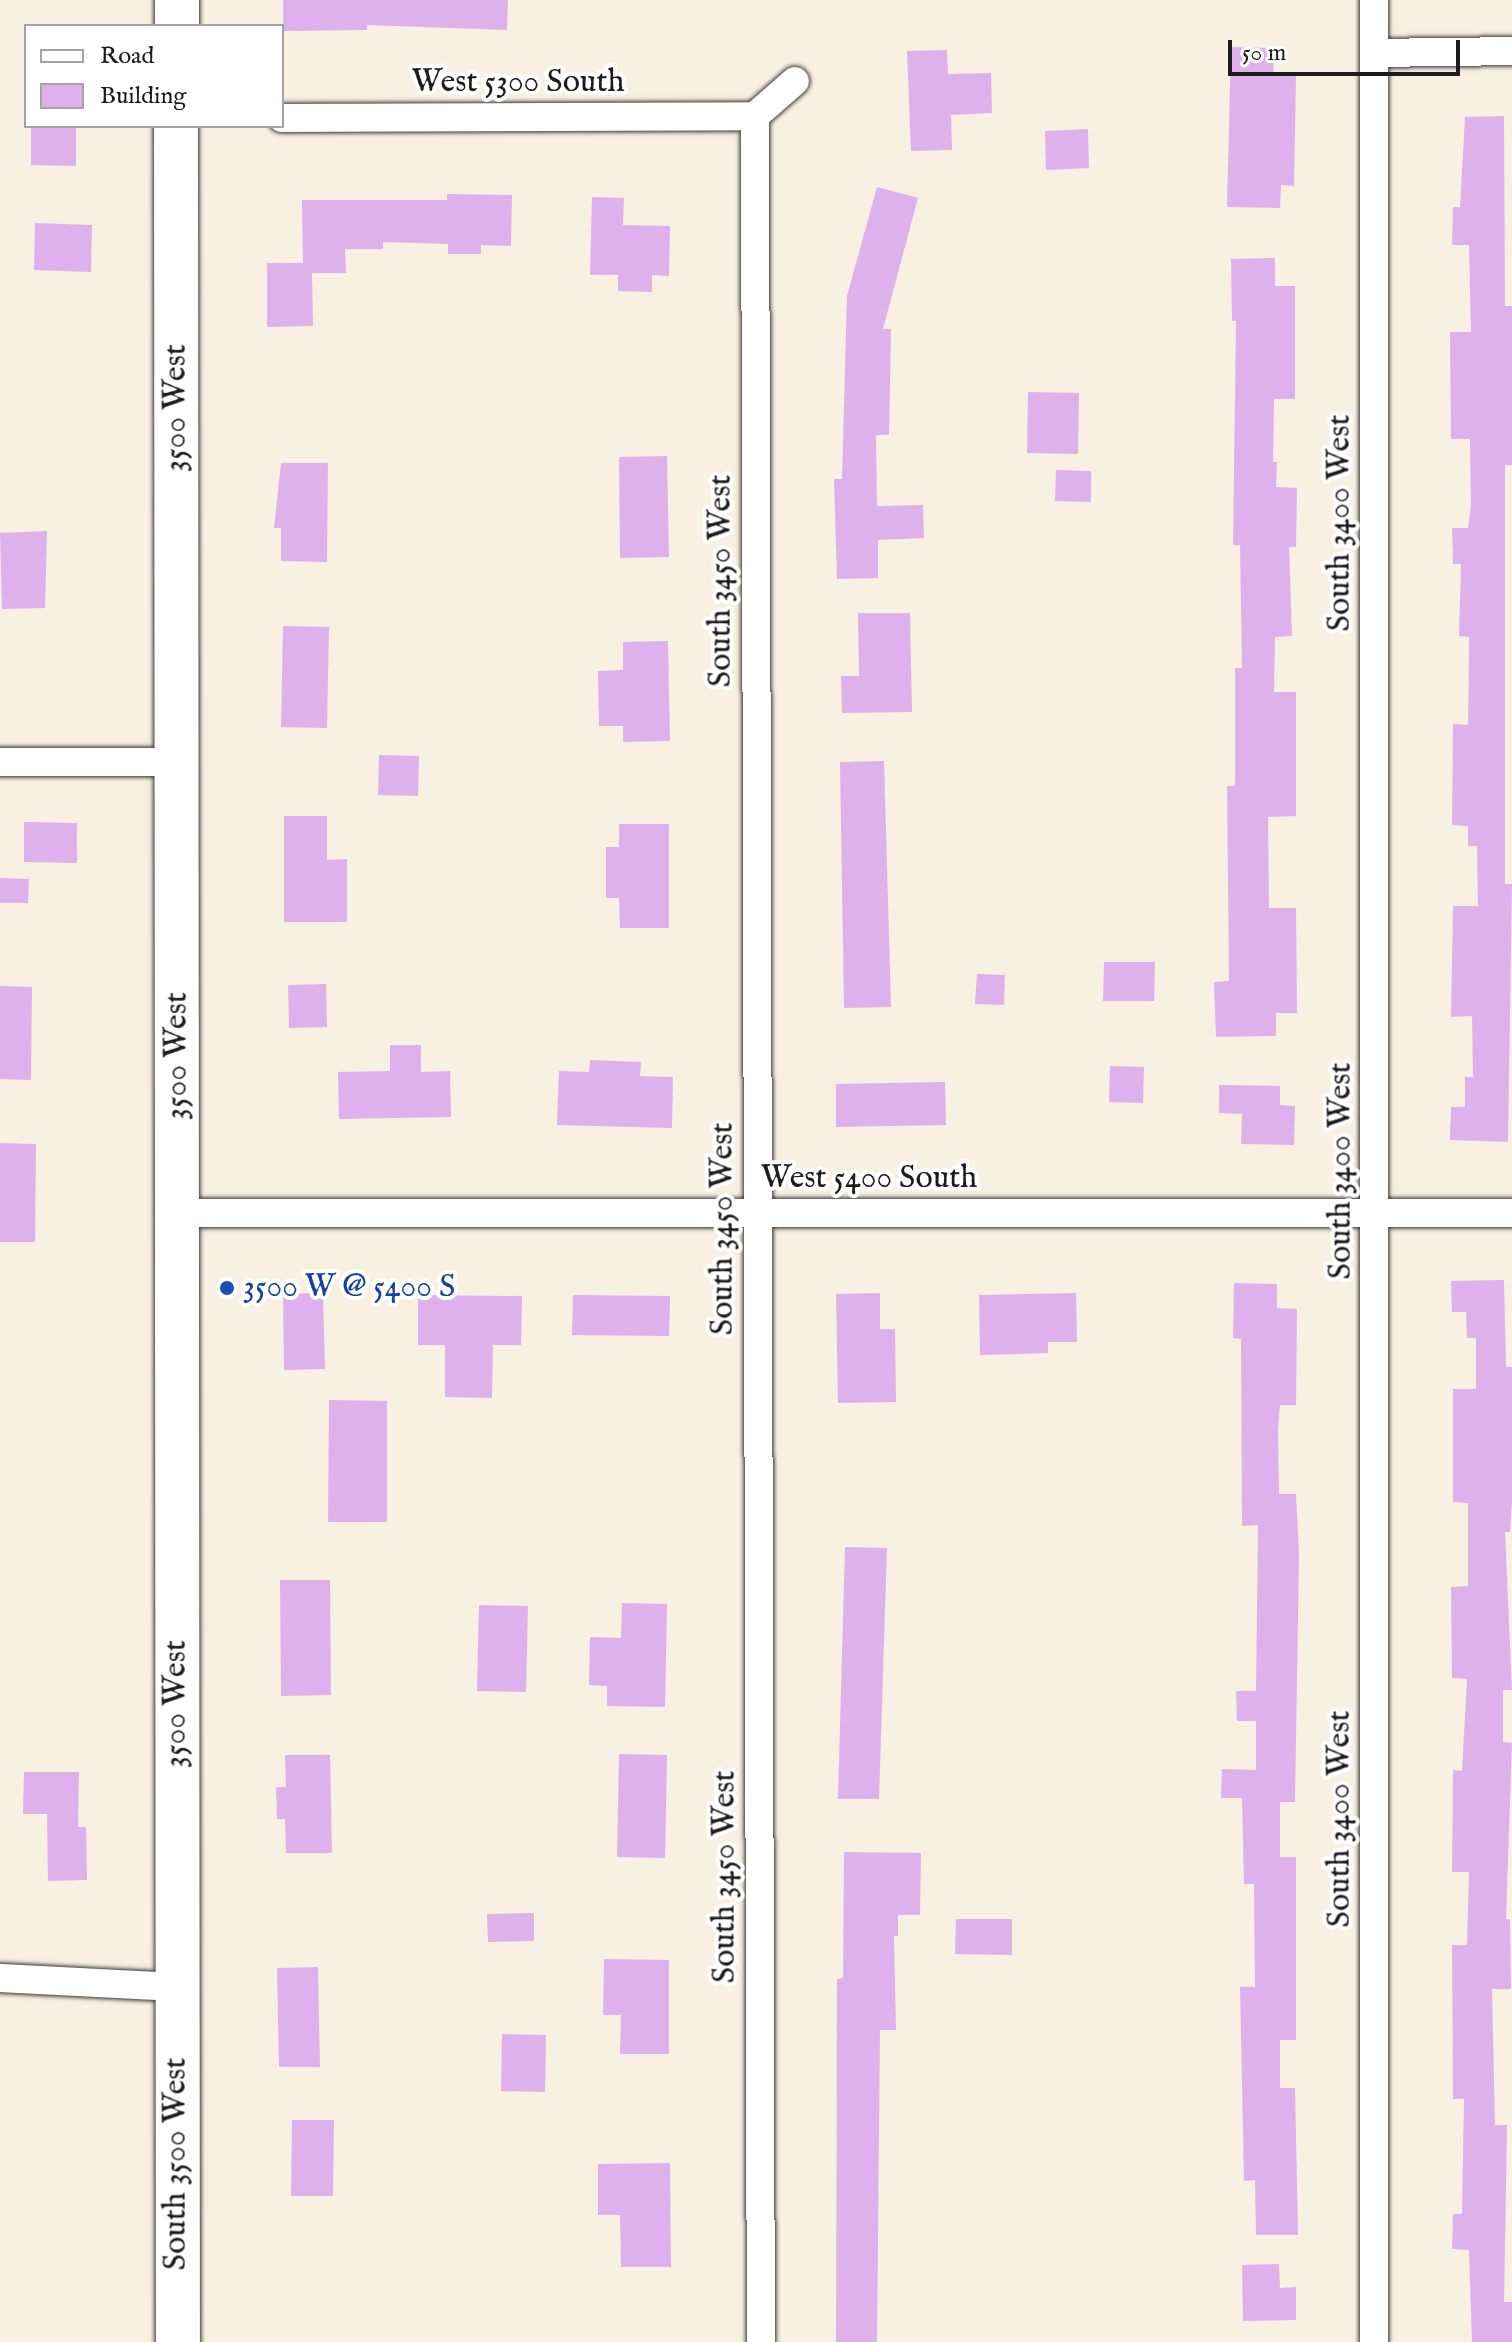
<!DOCTYPE html>
<style>
body{margin:0}
#map{position:relative;width:1512px;height:2342px;overflow:hidden;background:#f8f0e1;font-family:"IM FELL English",serif}
div>[style]{position:absolute}
.building>*{inset:0;background:#deb0ec}
.roads{filter:drop-shadow(0 0 2px #3d3c3a) drop-shadow(0 0 2px #3d3c3a)}
.street>*{height:28px;margin:-14px;padding:0 14px;transform-origin:14px;border-radius:14px;background:#fff}
.primary>*{height:44px;margin:-22px;padding:0 22px;transform-origin:22px;border-radius:22px;background:#fff}
.dots>*{width:22px;height:22px;translate:-50% -50%;box-sizing:border-box;border:4px solid #fff;border-radius:50%}
span{translate:-50% -50%;white-space:nowrap;text-align:center;line-height:1.15;-webkit-text-stroke:8px #fff;paint-order:stroke}
.street-label{font-size:32px;color:#1c1c1c}
.transit-label{font-size:32px;color:#164399}
.left{translate:0 -50%;text-align:left}
.legend{position:absolute;left:24px;top:24px;width:260px;height:104px;box-sizing:border-box;background:#fff;border:2px solid #a4a4a4;margin:0;padding:10px 14px;list-style:none;font-size:24px;color:#1c1c1c}
.legend li{display:flex;align-items:center;gap:16px;height:40px}
.legend b{width:40px;border:2px solid #a4a4a4}
.scale{position:absolute;left:1228px;top:40px;width:232px;height:36px;box-sizing:border-box;border:4px solid #1c1c1c;border-top:0;padding-left:10px;font-size:24px;line-height:28px;white-space:nowrap;color:#1c1c1c;-webkit-text-stroke:6px #fff;paint-order:stroke}
</style>
<div id="map">
<div class="building">
<i style="clip-path:polygon(283px 0,508px 0,507px 30px,367px 25px,367px 30px,283px 31px)"></i>
<i style="clip-path:polygon(1231px 47px,1274px 48px,1273px 76px,1296px 76px,1294px 186px,1281px 185px,1280px 208px,1227px 207px)"></i>
<i style="clip-path:polygon(947px 50px,948px 74px,991px 73px,992px 113px,951px 115px,952px 150px,911px 151px,907px 51px)"></i>
<i style="clip-path:polygon(1504px 116px,1505px 306px,1512px 306px,1512px 465px,1505px 465px,1505px 884px,1512px 884px,1508px 1142px,1450px 1140px,1451px 1107px,1465px 1107px,1465px 1077px,1473px 1077px,1472px 1016px,1451px 1017px,1453px 906px,1478px 906px,1477px 846px,1468px 846px,1468px 826px,1452px 825px,1453px 724px,1468px 725px,1469px 656px,1469px 637px,1459px 636px,1461px 564px,1453px 564px,1452px 528px,1468px 528px,1471px 506px,1470px 439px,1451px 439px,1450px 332px,1471px 332px,1469px 245px,1452px 245px,1453px 207px,1460px 207px,1465px 117px)"></i>
<i style="clip-path:polygon(31px 126px,76px 126px,76px 166px,31px 165px)"></i>
<i style="clip-path:polygon(1088px 129px,1089px 168px,1046px 170px,1045px 131px)"></i>
<i style="clip-path:polygon(877px 187px,918px 198px,883px 329px,891px 329px,889px 435px,876px 435px,877px 506px,923px 505px,924px 538px,878px 540px,878px 578px,837px 579px,834px 479px,842px 479px,847px 296px)"></i>
<i style="clip-path:polygon(447px 194px,512px 195px,511px 246px,481px 245px,481px 254px,448px 254px,448px 244px,383px 242px,383px 249px,345px 249px,346px 273px,312px 273px,313px 326px,267px 327px,267px 263px,303px 263px,302px 200px,447px 200px)"></i>
<i style="clip-path:polygon(592px 197px,624px 198px,623px 225px,670px 226px,669px 276px,652px 275px,652px 292px,618px 291px,618px 275px,590px 275px)"></i>
<i style="clip-path:polygon(35px 223px,92px 225px,91px 272px,34px 270px)"></i>
<i style="clip-path:polygon(1275px 258px,1275px 286px,1295px 286px,1295px 399px,1274px 399px,1273px 462px,1277px 462px,1276px 487px,1297px 488px,1296px 547px,1289px 547px,1292px 636px,1275px 637px,1274px 692px,1296px 692px,1296px 816px,1268px 817px,1269px 908px,1296px 908px,1297px 1013px,1276px 1013px,1276px 1036px,1216px 1037px,1214px 982px,1229px 981px,1227px 786px,1235px 786px,1235px 668px,1242px 668px,1240px 545px,1233px 545px,1236px 321px,1232px 321px,1231px 259px)"></i>
<i style="clip-path:polygon(1028px 392px,1079px 393px,1078px 454px,1027px 453px)"></i>
<i style="clip-path:polygon(667px 456px,669px 557px,620px 558px,619px 457px)"></i>
<i style="clip-path:polygon(281px 463px,328px 463px,327px 562px,281px 561px,281px 528px,274px 528px)"></i>
<i style="clip-path:polygon(1056px 470px,1091px 471px,1091px 502px,1055px 501px)"></i>
<i style="clip-path:polygon(47px 531px,45px 608px,2px 609px,0 533px)"></i>
<i style="clip-path:polygon(858px 613px,910px 613px,912px 712px,842px 713px,841px 676px,859px 676px)"></i>
<i style="clip-path:polygon(283px 626px,329px 627px,327px 728px,281px 727px)"></i>
<i style="clip-path:polygon(668px 641px,670px 741px,623px 742px,623px 726px,599px 726px,598px 671px,623px 670px,623px 642px)"></i>
<i style="clip-path:polygon(379px 755px,419px 756px,418px 796px,378px 795px)"></i>
<i style="clip-path:polygon(884px 761px,891px 1007px,844px 1008px,840px 762px)"></i>
<i style="clip-path:polygon(284px 816px,327px 816px,327px 860px,347px 859px,347px 922px,284px 922px)"></i>
<i style="clip-path:polygon(24px 822px,77px 823px,77px 863px,24px 862px)"></i>
<i style="clip-path:polygon(619px 824px,669px 824px,669px 928px,620px 928px,619px 898px,606px 898px,606px 847px,619px 847px)"></i>
<i style="clip-path:polygon(0 878px,29px 879px,28px 903px,0 903px)"></i>
<i style="clip-path:polygon(1104px 962px,1155px 962px,1154px 1001px,1103px 1001px)"></i>
<i style="clip-path:polygon(977px 974px,1005px 975px,1004px 1005px,975px 1004px)"></i>
<i style="clip-path:polygon(326px 984px,327px 1027px,289px 1028px,288px 985px)"></i>
<i style="clip-path:polygon(0 986px,32px 987px,31px 1080px,0 1079px)"></i>
<i style="clip-path:polygon(390px 1045px,421px 1045px,421px 1072px,450px 1071px,451px 1117px,339px 1119px,338px 1072px,390px 1071px)"></i>
<i style="clip-path:polygon(590px 1060px,641px 1062px,640px 1076px,673px 1077px,672px 1128px,557px 1125px,559px 1071px,589px 1072px)"></i>
<i style="clip-path:polygon(1110px 1066px,1144px 1067px,1143px 1103px,1109px 1102px)"></i>
<i style="clip-path:polygon(945px 1082px,946px 1125px,836px 1127px,836px 1084px)"></i>
<i style="clip-path:polygon(1219px 1085px,1280px 1086px,1280px 1105px,1295px 1106px,1294px 1145px,1241px 1144px,1242px 1114px,1219px 1113px)"></i>
<i style="clip-path:polygon(0 1143px,36px 1144px,35px 1242px,0 1242px)"></i>
<i style="clip-path:polygon(1504px 1280px,1506px 1367px,1512px 1367px,1512px 1501px,1510px 1532px,1505px 1532px,1512px 1690px,1503px 1690px,1503px 1742px,1512px 1743px,1506px 1919px,1510px 1919px,1511px 1989px,1492px 1989px,1495px 2125px,1507px 2125px,1504px 2302px,1512px 2302px,1512px 2342px,1472px 2342px,1469px 2250px,1452px 2249px,1453px 2214px,1462px 2214px,1464px 2099px,1453px 2099px,1452px 1945px,1467px 1945px,1469px 1872px,1452px 1872px,1453px 1770px,1462px 1771px,1467px 1679px,1452px 1678px,1451px 1587px,1468px 1586px,1468px 1503px,1453px 1502px,1453px 1389px,1476px 1389px,1476px 1338px,1467px 1338px,1466px 1312px,1452px 1312px,1451px 1281px)"></i>
<i style="clip-path:polygon(1234px 1283px,1277px 1284px,1277px 1308px,1297px 1309px,1296px 1405px,1280px 1405px,1278px 1430px,1279px 1494px,1296px 1494px,1299px 1554px,1295px 1802px,1280px 1802px,1280px 1857px,1296px 1857px,1296px 2040px,1280px 2040px,1280px 2088px,1295px 2088px,1298px 2235px,1256px 2235px,1255px 2180px,1244px 2181px,1240px 1987px,1255px 1987px,1254px 1884px,1244px 1884px,1242px 1798px,1221px 1798px,1222px 1769px,1256px 1770px,1256px 1721px,1237px 1721px,1236px 1691px,1256px 1691px,1258px 1525px,1242px 1526px,1241px 1339px,1233px 1338px)"></i>
<i style="clip-path:polygon(323px 1293px,325px 1369px,284px 1370px,283px 1294px)"></i>
<i style="clip-path:polygon(880px 1293px,880px 1329px,895px 1329px,896px 1402px,838px 1403px,836px 1294px)"></i>
<i style="clip-path:polygon(1076px 1293px,1077px 1342px,1048px 1342px,1048px 1353px,980px 1355px,979px 1295px)"></i>
<i style="clip-path:polygon(418px 1295px,522px 1296px,521px 1345px,493px 1345px,492px 1398px,445px 1397px,445px 1345px,418px 1345px)"></i>
<i style="clip-path:polygon(573px 1295px,670px 1296px,669px 1336px,572px 1335px)"></i>
<i style="clip-path:polygon(329px 1400px,387px 1401px,387px 1522px,328px 1522px)"></i>
<i style="clip-path:polygon(845px 1547px,887px 1548px,879px 1799px,838px 1799px)"></i>
<i style="clip-path:polygon(280px 1580px,330px 1580px,331px 1695px,281px 1696px)"></i>
<i style="clip-path:polygon(622px 1603px,667px 1604px,665px 1707px,607px 1706px,607px 1686px,589px 1685px,590px 1637px,621px 1638px)"></i>
<i style="clip-path:polygon(479px 1605px,528px 1606px,526px 1692px,477px 1691px)"></i>
<i style="clip-path:polygon(619px 1754px,667px 1755px,665px 1858px,617px 1857px)"></i>
<i style="clip-path:polygon(285px 1755px,330px 1755px,332px 1853px,286px 1853px,285px 1819px,277px 1819px,276px 1787px,286px 1787px)"></i>
<i style="clip-path:polygon(24px 1772px,79px 1772px,78px 1827px,86px 1827px,87px 1880px,48px 1881px,47px 1814px,23px 1814px)"></i>
<i style="clip-path:polygon(844px 1852px,921px 1853px,920px 1915px,898px 1915px,898px 1936px,894px 1936px,896px 2030px,880px 2030px,877px 2342px,836px 2342px,837px 1979px,843px 1978px)"></i>
<i style="clip-path:polygon(534px 1913px,534px 1941px,488px 1942px,487px 1914px)"></i>
<i style="clip-path:polygon(956px 1919px,1012px 1919px,1012px 1955px,955px 1954px)"></i>
<i style="clip-path:polygon(604px 1959px,669px 1960px,669px 2054px,620px 2054px,621px 2015px,603px 2015px)"></i>
<i style="clip-path:polygon(318px 1967px,320px 2067px,279px 2067px,277px 1968px)"></i>
<i style="clip-path:polygon(502px 2034px,546px 2035px,545px 2092px,501px 2091px)"></i>
<i style="clip-path:polygon(292px 2120px,334px 2120px,333px 2196px,291px 2196px)"></i>
<i style="clip-path:polygon(670px 2163px,671px 2267px,621px 2267px,620px 2215px,598px 2215px,598px 2164px)"></i>
<i style="clip-path:polygon(1279px 2264px,1280px 2288px,1296px 2287px,1296px 2320px,1243px 2321px,1242px 2265px)"></i>
</div>
<div class="roads">
<div class="street">
<i style="left:1374px;top:0;width:2342px;rotate:90deg"></i>
<i style="left:1374px;top:53px;width:138px;rotate:-0.8deg"></i>
<i style="left:755px;top:116px;width:2226px;rotate:89.85deg"></i>
<i style="left:755px;top:116px;width:53px;rotate:-41.2deg"></i>
<i style="left:282px;top:118px;width:473px;rotate:-0.2deg"></i>
<i style="left:0;top:762px;width:178px"></i>
<i style="left:179px;top:1213px;width:1333px"></i>
<i style="left:0;top:1978px;width:177px;rotate:2.9deg"></i>
</div>
<div class="primary">
<i style="left:177px;top:26px;width:26px;rotate:-90deg"></i>
<i style="left:176px;top:126px;width:2216px;rotate:89.95deg"></i>
</div>
</div>
<div class="dots">
<i style="left:227px;top:1288px;background:#1a4fb4"></i>
</div>
<div class="street-label">
<span style="left:518px;top:83px">West 5300 South</span>
<span style="left:177px;top:408px;rotate:-90deg">3500 West</span>
<span style="left:1341px;top:523px;rotate:-90deg">South 3400 West</span>
<span style="left:722px;top:581px;rotate:-90deg">South 3450 West</span>
<span style="left:178px;top:1056px;rotate:-90deg">3500 West</span>
<span style="left:1342px;top:1171px;rotate:-90deg">South 3400 West</span>
<span style="left:869px;top:1179px">West 5400 South</span>
<span style="left:724px;top:1229px;rotate:-90deg">South 3450 West</span>
<span style="left:177px;top:1704px;rotate:-90deg">3500 West</span>
<span style="left:1341px;top:1819px;rotate:-90deg">South 3400 West</span>
<span style="left:726px;top:1877px;rotate:-90deg">South 3450 West</span>
<span style="left:177px;top:2164px;rotate:-90deg">South 3500 West</span>
</div>
<div class="transit-label">
<span class="left" style="left:243px;top:1288px">3500 W @ 5400 S</span>
</div>
<ul class="legend">
<li><b style="height:10px;background:#fff"></b>Road</li>
<li><b style="height:22px;background:#deb0ec"></b>Building</li>
</ul>
<div class="scale">50 m</div>
</div>
